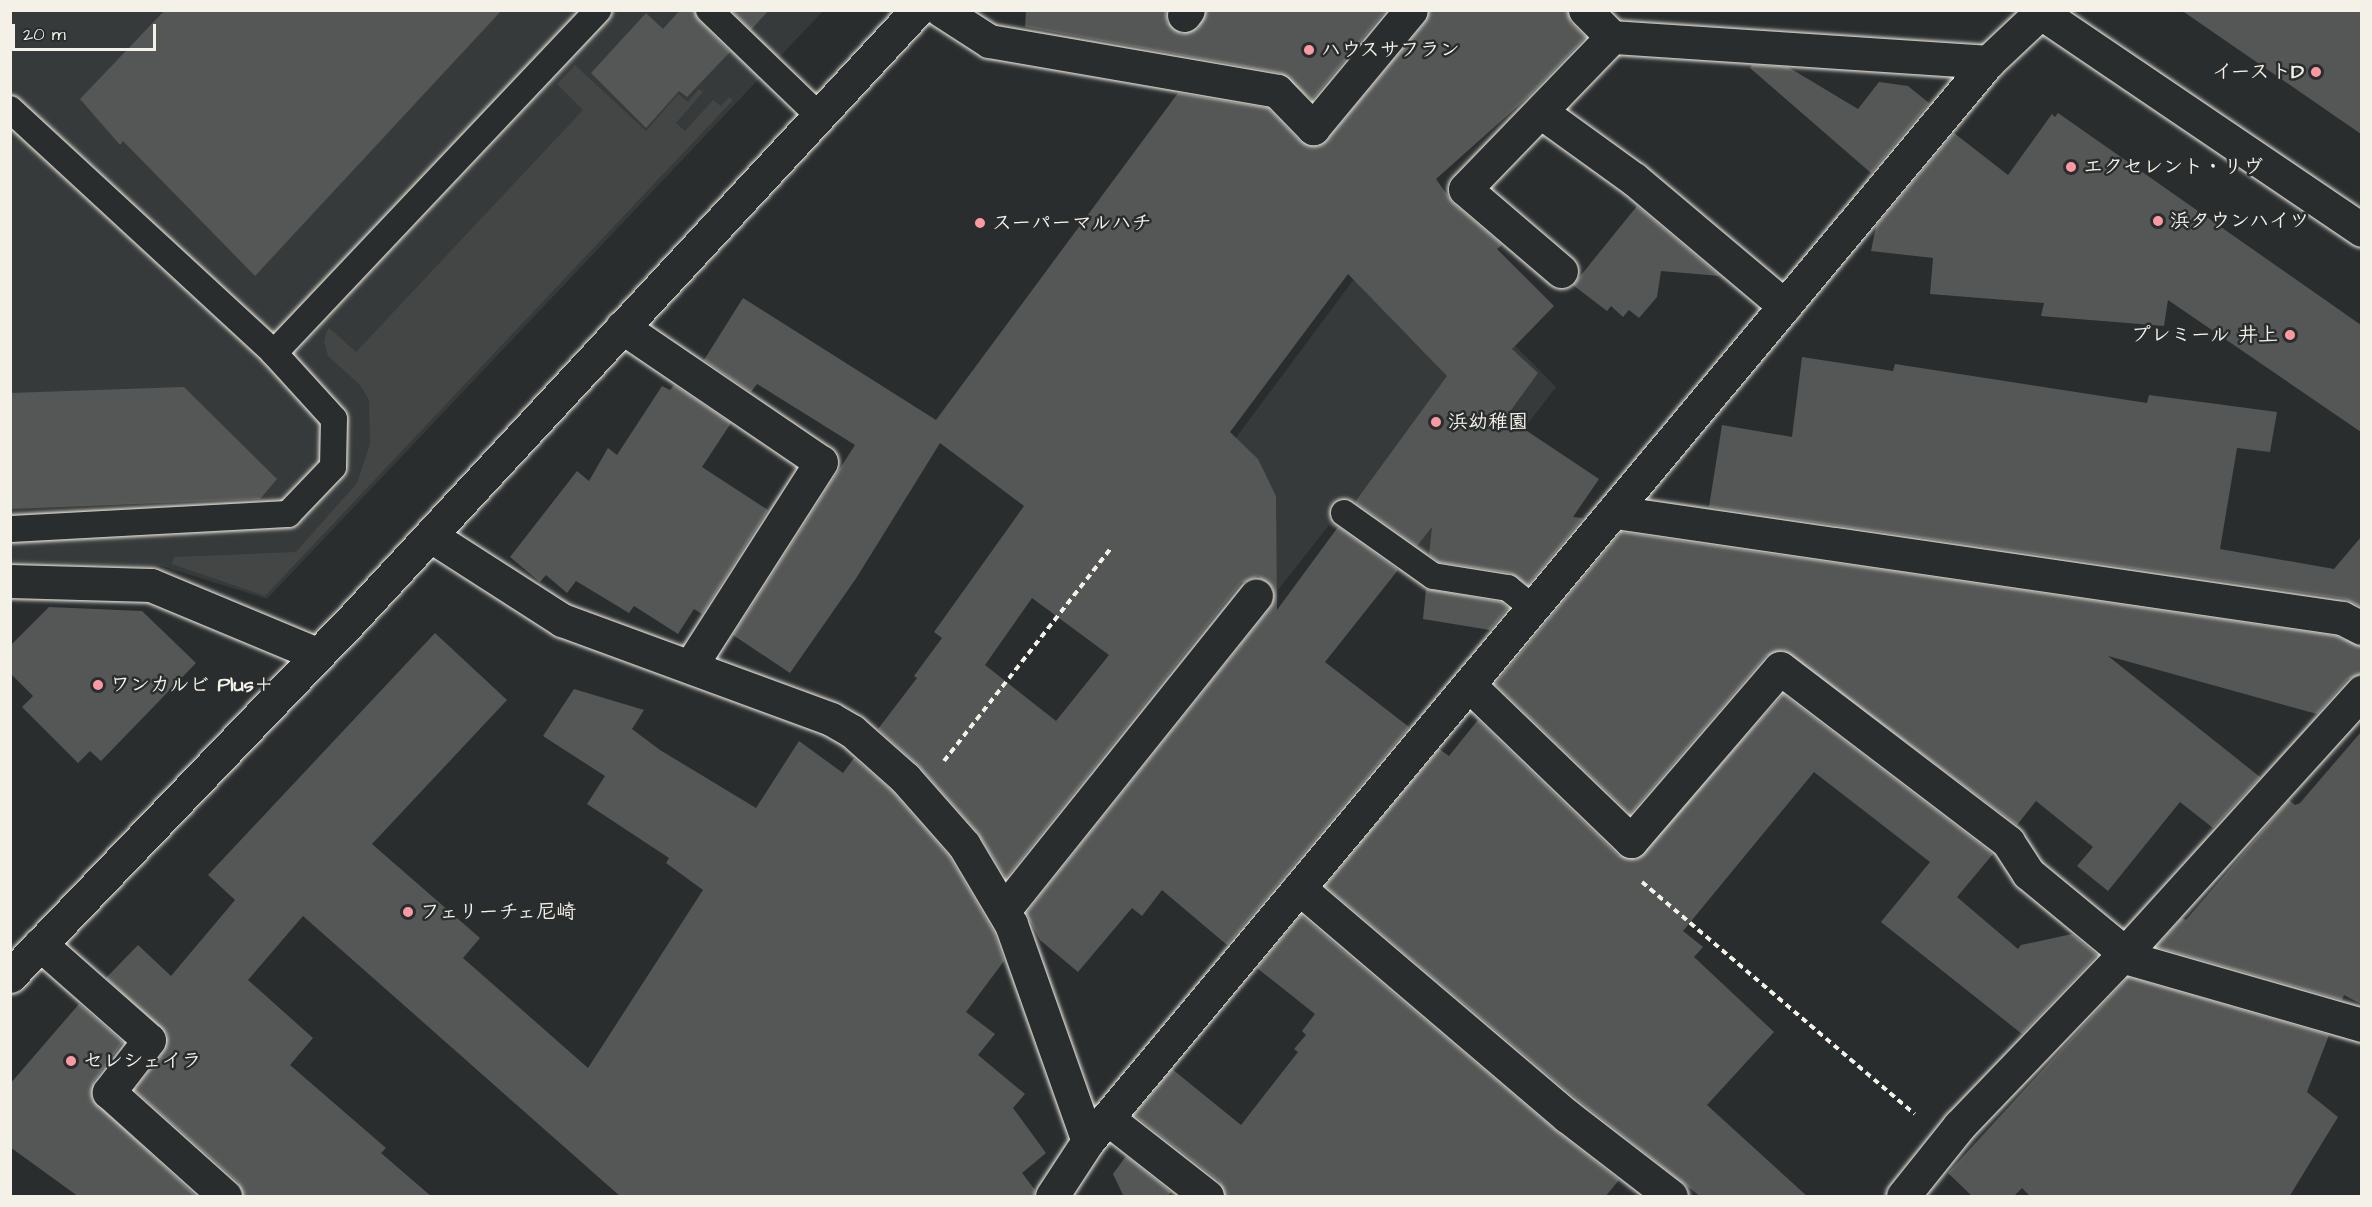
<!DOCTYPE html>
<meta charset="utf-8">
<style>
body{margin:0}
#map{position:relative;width:2372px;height:1207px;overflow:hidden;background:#2a2d2e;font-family:"Architects Daughter","Klee One",sans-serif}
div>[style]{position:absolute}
.built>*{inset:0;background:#373a3a}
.green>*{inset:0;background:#444645}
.building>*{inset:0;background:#555756}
.path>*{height:4px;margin-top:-2px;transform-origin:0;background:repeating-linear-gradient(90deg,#f4f1e8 0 6px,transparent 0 10.5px)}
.roads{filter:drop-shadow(0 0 2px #f4f1e8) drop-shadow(0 0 2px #f4f1e8)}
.lane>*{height:26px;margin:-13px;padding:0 13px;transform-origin:13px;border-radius:13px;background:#2a2d2e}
.street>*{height:33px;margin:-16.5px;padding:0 16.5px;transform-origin:16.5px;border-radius:16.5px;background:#2a2d2e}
.secondary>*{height:33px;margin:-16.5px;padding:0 16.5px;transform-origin:16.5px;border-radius:16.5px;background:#2a2d2e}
.dots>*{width:16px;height:16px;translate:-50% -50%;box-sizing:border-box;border:3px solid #2a2d2e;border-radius:50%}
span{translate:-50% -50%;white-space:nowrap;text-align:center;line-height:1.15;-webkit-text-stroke:5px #2a2d2e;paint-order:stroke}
.poi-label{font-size:20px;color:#f4f1e8;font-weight:700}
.left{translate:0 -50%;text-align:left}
.right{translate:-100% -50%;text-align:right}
.frame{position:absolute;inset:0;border:12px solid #f4f1e8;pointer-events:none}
.scale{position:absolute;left:12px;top:24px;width:144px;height:27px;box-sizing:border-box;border:3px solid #f4f1e8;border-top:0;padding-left:8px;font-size:18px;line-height:21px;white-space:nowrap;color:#f4f1e8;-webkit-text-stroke:4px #2a2d2e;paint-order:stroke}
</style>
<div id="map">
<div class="built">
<i style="clip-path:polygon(10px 11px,823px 11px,267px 599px,162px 566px,11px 561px)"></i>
<i style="clip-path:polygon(1395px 224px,1556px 387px,1426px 557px,1434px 564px,1531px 580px,1510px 605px,1501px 597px,1397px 566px,1329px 525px,1274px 595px,1243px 573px,1154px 548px)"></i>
</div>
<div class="green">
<i style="clip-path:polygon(575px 65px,646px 131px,678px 94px,688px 102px,699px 89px,703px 92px,676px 123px,685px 131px,713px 100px,721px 106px,729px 97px,733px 100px,265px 596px,172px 564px,174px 557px,296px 552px,357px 483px,370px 444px,369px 400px,360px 385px,328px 356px,324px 341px,327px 331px,329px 328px,356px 352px,583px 110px,557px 84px)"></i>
</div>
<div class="building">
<i style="clip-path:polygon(165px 10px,502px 10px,255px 276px,123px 141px,120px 145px,80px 99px)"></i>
<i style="clip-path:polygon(680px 10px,694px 10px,699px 21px,730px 52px,687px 97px,679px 91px,646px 128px,591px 73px,646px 13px,663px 29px)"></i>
<i style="clip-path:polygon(731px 10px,769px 10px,751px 30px)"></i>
<i style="clip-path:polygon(1026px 10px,1166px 10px,1167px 22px,1182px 34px,1198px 27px,1206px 10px,1386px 10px,1312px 100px,1280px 73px,1025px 27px)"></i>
<i style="clip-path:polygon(evenodd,1429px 10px,1567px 10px,1571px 23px,1586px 37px,1529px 96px,1436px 179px,1453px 203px,1502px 245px,1497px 249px,1554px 306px,1512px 349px,1538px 373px,1506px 417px,1599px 479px,1573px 517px,1583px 518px,1528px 585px,1510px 573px,1439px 562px,1429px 555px,1432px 527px,1417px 546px,1355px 502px,1447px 376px,1348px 274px,1230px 432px,1258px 459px,1276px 496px,1277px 610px,1338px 527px,1398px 570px,1325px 662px,1409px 727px,1227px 945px,1162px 890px,1142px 916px,1132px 908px,1078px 972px,1040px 940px,1026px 913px,1271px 607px,1273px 588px,1258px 576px,1241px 583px,1006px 878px,978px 833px,919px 766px,878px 729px,917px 678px,914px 676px,942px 638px,934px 632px,1024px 506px,940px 443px,857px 577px,790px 673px,733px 635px,855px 445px,757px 384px,751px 392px,704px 360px,743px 298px,936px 420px,1178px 93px,1268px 108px,1300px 141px,1318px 146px,1327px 140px,1425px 22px,1429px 10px,1032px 598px,1109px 655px,1056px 721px,985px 665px,1032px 598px)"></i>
<i style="clip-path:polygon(2181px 10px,2361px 10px,2361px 134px)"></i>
<i style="clip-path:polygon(1752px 65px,1788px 67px,1858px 109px,1879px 82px,1908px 86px,1929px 103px,1871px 173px,1750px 68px)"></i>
<i style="clip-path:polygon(2058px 113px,2361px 325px,2361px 432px,2168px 300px,2164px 326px,2041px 316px,2044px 303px,1930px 294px,1933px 258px,1871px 251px,1876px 226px,1954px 133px,2008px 175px,2052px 114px,2055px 117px)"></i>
<i style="clip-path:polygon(1637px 206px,1720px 276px,1661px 271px,1657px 297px,1639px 318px,1629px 310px,1623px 317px,1611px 306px,1607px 311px,1573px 285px)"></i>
<i style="clip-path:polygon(1802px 357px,1893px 371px,1895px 364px,2147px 403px,2149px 395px,2277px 412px,2270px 452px,2237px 448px,2220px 549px,2334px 569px,2361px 537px,2361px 607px,2345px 599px,1709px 507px,1722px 425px,1792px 437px)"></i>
<i style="clip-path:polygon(674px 385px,731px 423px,702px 467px,768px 510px,702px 614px,694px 609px,678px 634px,634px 606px,629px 613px,576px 581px,567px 593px,546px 575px,540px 582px,510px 557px,577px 471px,589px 481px,608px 448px,617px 455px,662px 386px,670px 390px)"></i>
<i style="clip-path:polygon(184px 387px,277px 479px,260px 499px,10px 509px,10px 393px)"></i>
<i style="clip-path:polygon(1621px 532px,2336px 636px,2361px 646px,2361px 674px,2348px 679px,2317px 714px,2108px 656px,2260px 777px,2213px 828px,2180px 802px,2108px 891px,2077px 866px,2093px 847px,2036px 801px,2017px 825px,1783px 650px,1766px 656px,1630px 814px,1495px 684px)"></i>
<i style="clip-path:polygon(1426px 589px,1502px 602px,1508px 608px,1490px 630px,1423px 619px)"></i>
<i style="clip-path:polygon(49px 607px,142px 611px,196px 663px,101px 761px,90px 751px,78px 763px,22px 707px,33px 696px,10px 673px,10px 646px)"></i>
<i style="clip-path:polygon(435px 633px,507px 700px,372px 844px,480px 938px,463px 958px,588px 1068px,703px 890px,666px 863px,669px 858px,587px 804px,605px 776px,543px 736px,574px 689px,644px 710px,632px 729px,660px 750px,756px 808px,799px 741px,843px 773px,854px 758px,892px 791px,949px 856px,994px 932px,1004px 961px,966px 1012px,995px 1034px,978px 1055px,1025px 1094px,1013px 1108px,1046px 1153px,1022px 1173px,1035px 1190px,1034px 1197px,621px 1197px,303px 916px,248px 980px,313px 1038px,290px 1065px,386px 1148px,381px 1153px,432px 1197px,243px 1197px,238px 1182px,134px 1090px,164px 1051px,167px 1034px,106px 978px,138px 945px,171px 976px,235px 900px,208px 875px)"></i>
<i style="clip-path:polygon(1783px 694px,1993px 854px,1957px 897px,2018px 949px,2021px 945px,2072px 934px,2097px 955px,2022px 1034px,1881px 922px,1930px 862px,1814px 772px,1683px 931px,1703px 947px,1694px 957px,1774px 1032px,1707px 1105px,1808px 1197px,1701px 1197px,1579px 1101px,1325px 886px,1439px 749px,1449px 756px,1478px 720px,1618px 855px,1637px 859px)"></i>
<i style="clip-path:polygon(2361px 732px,2361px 1004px,2344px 995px,2342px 1000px,2156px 947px,2182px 918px,2186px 920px,2289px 800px,2295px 805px,2300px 803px)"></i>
<i style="clip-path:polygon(1301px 915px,1555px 1130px,1619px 1180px,1605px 1197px,1225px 1197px,1219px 1181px,1134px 1115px,1172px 1069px,1241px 1125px,1298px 1052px,1294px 1049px,1306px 1035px,1302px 1031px,1315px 1014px,1257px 968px)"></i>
<i style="clip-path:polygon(2128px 977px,2329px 1035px,2307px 1092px,2338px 1117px,2289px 1197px,2031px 1197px,2022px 1188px,2013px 1197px,1973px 1197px,1948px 1173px)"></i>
<i style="clip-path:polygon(79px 1004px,123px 1042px,94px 1081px,92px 1099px,197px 1197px,79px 1197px,10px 1147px,10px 1084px)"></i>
<i style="clip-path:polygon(1126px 1156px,1171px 1192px,1167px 1197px,1124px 1197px,1113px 1174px)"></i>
</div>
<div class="path">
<i style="left:944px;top:761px;width:272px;rotate:-51.9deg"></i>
<i style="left:1642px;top:882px;width:358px;rotate:40.4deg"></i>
</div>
<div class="roads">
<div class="lane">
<i style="left:709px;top:10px;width:154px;rotate:43.9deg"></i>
<i style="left:10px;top:109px;width:359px;rotate:42.7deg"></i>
<i style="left:274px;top:353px;width:89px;rotate:47.7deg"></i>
<i style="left:334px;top:419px;width:48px;rotate:91.2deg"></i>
<i style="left:333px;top:467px;width:65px;rotate:133.8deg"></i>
<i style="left:288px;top:514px;width:278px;rotate:176.9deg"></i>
<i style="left:274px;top:353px;width:472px;rotate:-46.6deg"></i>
<i style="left:1344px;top:513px;width:109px;rotate:35.3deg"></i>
<i style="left:1433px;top:576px;width:76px;rotate:9.1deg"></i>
<i style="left:1508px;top:588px;width:33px;rotate:39deg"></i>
</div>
<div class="street">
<i style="left:941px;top:10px;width:57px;rotate:32.9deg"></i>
<i style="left:989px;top:41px;width:292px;rotate:9.8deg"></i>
<i style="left:1277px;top:91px;width:52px;rotate:45.8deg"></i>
<i style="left:1313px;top:128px;width:153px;rotate:-50.3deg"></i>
<i style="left:1585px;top:10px;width:38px;rotate:45deg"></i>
<i style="left:1612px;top:37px;width:377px;rotate:3.8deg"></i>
<i style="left:1184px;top:15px;width:6px;rotate:-51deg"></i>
<i style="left:1541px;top:112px;width:115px;rotate:35.8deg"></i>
<i style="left:1634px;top:179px;width:197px;rotate:40.1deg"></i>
<i style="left:1561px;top:271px;width:126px;rotate:-139.5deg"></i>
<i style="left:1465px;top:189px;width:211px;rotate:-46deg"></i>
<i style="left:622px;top:327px;width:240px;rotate:34.2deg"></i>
<i style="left:821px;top:462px;width:243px;rotate:122.6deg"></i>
<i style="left:1615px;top:512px;width:735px;rotate:8.3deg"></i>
<i style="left:2342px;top:618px;width:22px;rotate:27deg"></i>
<i style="left:431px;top:536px;width:156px;rotate:32.7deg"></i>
<i style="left:562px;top:620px;width:287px;rotate:20.2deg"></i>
<i style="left:831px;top:719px;width:24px;rotate:30deg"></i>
<i style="left:852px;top:731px;width:71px;rotate:41.6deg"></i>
<i style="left:905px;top:778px;width:89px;rotate:48.6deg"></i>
<i style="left:964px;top:845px;width:92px;rotate:59.3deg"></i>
<i style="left:1011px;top:924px;width:230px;rotate:70.5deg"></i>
<i style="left:10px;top:581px;width:141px;rotate:1.6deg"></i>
<i style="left:151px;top:585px;width:180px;rotate:22.6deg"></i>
<i style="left:1469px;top:685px;width:225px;rotate:43.9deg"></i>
<i style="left:1631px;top:841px;width:228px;rotate:-49.3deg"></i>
<i style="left:1780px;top:668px;width:287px;rotate:37.3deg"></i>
<i style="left:2008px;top:842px;width:37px;rotate:57deg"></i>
<i style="left:2028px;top:873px;width:126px;rotate:39.5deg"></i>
<i style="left:1299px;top:888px;width:352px;rotate:40.4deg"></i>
<i style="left:1567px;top:1116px;width:131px;rotate:37.6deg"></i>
<i style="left:1004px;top:910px;width:403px;rotate:-51.3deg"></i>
<i style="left:40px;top:944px;width:145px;rotate:41.4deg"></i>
<i style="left:149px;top:1040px;width:66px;rotate:127.6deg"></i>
<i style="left:109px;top:1092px;width:156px;rotate:41.9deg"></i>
<i style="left:2121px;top:956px;width:251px;rotate:16deg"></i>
<i style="left:1107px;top:1118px;width:127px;rotate:38deg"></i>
<i style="left:1052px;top:1196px;width:66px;rotate:-56.8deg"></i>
<i style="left:1088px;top:1141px;width:1405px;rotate:-50.17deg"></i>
<i style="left:1988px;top:62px;width:71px;rotate:-43.3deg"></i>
<i style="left:1903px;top:1196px;width:90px;rotate:-51.3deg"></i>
<i style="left:1959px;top:1126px;width:240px;rotate:-46.2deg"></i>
<i style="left:2125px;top:953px;width:353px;rotate:-47.8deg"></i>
</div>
<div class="secondary">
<i style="left:2037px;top:10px;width:392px;rotate:34.1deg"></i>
<i style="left:10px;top:976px;width:485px;rotate:-46.2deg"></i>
<i style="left:346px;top:626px;width:840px;rotate:-47.17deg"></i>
</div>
</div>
<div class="dots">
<i style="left:1309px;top:50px;background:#ff9aa2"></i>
<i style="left:2316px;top:72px;background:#ff9aa2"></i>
<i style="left:2071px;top:167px;background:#ff9aa2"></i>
<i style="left:2158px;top:221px;background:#ff9aa2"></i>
<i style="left:980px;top:223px;background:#ff9aa2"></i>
<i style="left:2290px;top:335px;background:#ff9aa2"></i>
<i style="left:1436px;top:422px;background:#ff9aa2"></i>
<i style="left:98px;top:685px;background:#ff9aa2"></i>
<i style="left:408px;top:912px;background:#ff9aa2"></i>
<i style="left:71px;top:1061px;background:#ff9aa2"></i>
</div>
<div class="poi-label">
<span class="left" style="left:1321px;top:50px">ハウスサフラン</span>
<span class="right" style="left:2304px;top:72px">イーストD</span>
<span class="left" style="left:2083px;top:167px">エクセレント・リヴ</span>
<span class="left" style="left:2170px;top:221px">浜タウンハイツ</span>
<span class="left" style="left:992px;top:223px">スーパーマルハチ</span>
<span class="right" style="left:2278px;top:335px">プレミール 井上</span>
<span class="left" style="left:1448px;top:422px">浜幼稚園</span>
<span class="left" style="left:110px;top:685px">ワンカルビ Plus＋</span>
<span class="left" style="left:420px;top:912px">フェリーチェ尼崎</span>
<span class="left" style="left:83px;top:1061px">セレシェイラ</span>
</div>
<div class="frame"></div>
<div class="scale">20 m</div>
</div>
